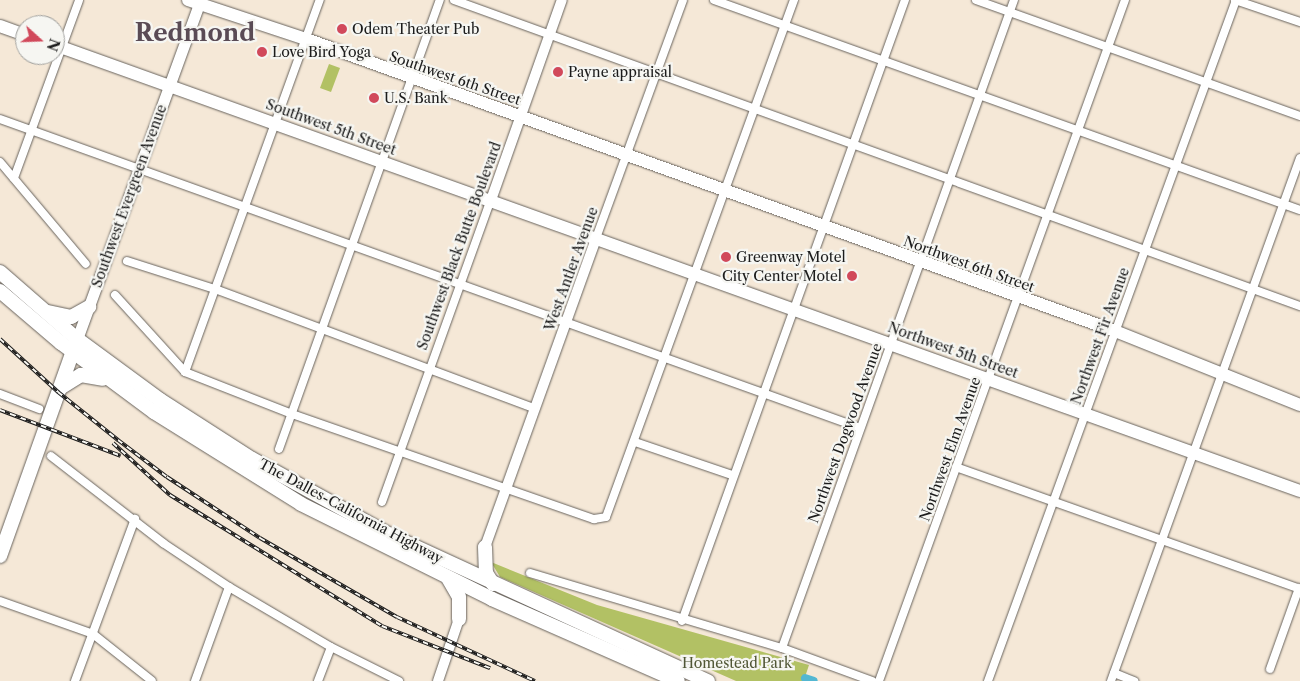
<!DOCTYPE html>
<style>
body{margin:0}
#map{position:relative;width:1300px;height:681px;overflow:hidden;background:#f5e8d7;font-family:"Libre Caslon Text",serif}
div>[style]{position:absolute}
.green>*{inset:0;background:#b2c164}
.canal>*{height:8px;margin:-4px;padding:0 4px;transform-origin:4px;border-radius:4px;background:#53b7d2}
.roads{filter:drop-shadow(0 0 1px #68635d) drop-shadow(0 0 1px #68635d)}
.minor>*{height:8px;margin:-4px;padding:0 4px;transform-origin:4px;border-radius:4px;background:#fff}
.tertiary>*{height:10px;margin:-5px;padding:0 5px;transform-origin:5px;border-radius:5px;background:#fff}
.secondary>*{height:11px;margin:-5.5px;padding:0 5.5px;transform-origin:5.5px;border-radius:5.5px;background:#fff}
.primary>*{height:12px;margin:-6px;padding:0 6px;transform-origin:6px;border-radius:6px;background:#fff}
.trunk>*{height:14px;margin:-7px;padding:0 7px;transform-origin:7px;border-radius:7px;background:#fff}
.rail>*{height:4px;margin-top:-2px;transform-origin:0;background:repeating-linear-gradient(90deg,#f6f6f2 0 5.5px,#1c1c1c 0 11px);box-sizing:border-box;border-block:1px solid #1c1c1c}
.dots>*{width:14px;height:14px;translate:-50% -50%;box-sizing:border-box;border:2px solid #f6f6f2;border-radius:50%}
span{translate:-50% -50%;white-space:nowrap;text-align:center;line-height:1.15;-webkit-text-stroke:4.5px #f6f6f2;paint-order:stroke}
.poi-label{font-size:14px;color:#1c1c1c}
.left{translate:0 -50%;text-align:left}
.right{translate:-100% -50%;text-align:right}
.street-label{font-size:14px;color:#1c1c1c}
.park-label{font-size:14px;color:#505635}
.town-label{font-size:24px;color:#5a4b55;font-weight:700}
.north{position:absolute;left:15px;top:15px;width:50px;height:50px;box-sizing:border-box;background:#f6f6f2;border:1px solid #9f9f9c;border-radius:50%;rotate:110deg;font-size:14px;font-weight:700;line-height:20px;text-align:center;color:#1c1c1c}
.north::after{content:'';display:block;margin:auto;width:18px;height:22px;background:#d1495b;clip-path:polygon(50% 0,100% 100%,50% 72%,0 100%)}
</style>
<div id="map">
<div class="green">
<i style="clip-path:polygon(329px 64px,340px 68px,331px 92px,320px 88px)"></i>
<i style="clip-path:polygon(491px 562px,597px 605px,809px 665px,804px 680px,806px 681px,736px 681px,500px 577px)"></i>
</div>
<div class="canal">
<i style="left:805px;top:678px;width:9px;rotate:18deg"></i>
</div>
<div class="roads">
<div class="minor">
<i style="left:454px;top:0;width:900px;rotate:19.89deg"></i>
<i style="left:714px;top:0;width:622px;rotate:19.72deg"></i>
<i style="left:976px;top:0;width:344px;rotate:19.7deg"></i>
<i style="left:1235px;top:0;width:69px;rotate:18.7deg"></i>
<i style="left:0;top:119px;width:914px;rotate:19.76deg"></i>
<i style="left:0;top:162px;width:133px;rotate:49.9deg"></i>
<i style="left:14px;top:178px;width:189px;rotate:-69.9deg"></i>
<i style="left:596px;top:238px;width:253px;rotate:-69.9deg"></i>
<i style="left:127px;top:261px;width:92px;rotate:17.7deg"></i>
<i style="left:215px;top:289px;width:340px;rotate:20.5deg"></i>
<i style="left:115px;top:295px;width:104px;rotate:47.7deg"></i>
<i style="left:185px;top:372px;width:115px;rotate:21.4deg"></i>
<i style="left:292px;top:414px;width:320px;rotate:19.2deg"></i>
<i style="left:594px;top:519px;width:12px;rotate:-9deg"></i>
<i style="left:606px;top:517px;width:550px;rotate:-70.02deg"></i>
<i style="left:185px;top:372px;width:396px;rotate:-70.1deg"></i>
<i style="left:0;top:394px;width:42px;rotate:21deg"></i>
<i style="left:635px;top:442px;width:102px;rotate:18.8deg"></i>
<i style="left:279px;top:449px;width:477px;rotate:-70.3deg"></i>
<i style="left:51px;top:456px;width:142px;rotate:37.8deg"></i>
<i style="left:163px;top:543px;width:79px;rotate:33.7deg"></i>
<i style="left:229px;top:587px;width:118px;rotate:30.5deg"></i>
<i style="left:331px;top:647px;width:76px;rotate:26.6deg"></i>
<i style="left:956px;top:467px;width:365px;rotate:19.5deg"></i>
<i style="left:382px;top:502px;width:321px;rotate:-70.2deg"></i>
<i style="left:530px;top:573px;width:263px;rotate:16.6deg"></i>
<i style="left:782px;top:648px;width:96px;rotate:20.1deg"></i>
<i style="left:0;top:601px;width:99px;rotate:19.5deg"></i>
<i style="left:93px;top:634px;width:75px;rotate:38.5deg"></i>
<i style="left:682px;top:621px;width:660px;rotate:-70.25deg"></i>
<i style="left:782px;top:648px;width:688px;rotate:-70.3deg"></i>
<i style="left:1270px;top:669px;width:86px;rotate:-70.3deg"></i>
<i style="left:1114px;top:673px;width:22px;rotate:22deg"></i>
<i style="left:75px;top:681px;width:173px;rotate:-69.7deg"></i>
<i style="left:195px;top:681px;width:100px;rotate:-70.1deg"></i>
<i style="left:318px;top:681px;width:36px;rotate:-69deg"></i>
<i style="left:879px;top:681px;width:724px;rotate:-70.14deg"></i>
<i style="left:988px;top:681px;width:725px;rotate:-69.99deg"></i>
<i style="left:1111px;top:681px;width:556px;rotate:-70.13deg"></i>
</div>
<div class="tertiary">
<i style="left:491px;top:200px;width:212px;rotate:-70.5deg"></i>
<i style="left:485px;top:547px;width:328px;rotate:-70.2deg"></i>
<i style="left:438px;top:681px;width:65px;rotate:-71.3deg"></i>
</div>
<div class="secondary">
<i style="left:77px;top:339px;width:357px;rotate:-70deg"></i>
</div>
<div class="primary">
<i style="left:188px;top:0;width:124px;rotate:18.3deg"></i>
<i style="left:306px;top:39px;width:860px;rotate:19.85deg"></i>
<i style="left:1115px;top:331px;width:199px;rotate:21.8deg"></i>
<i style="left:0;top:26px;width:27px;rotate:20deg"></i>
<i style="left:55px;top:45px;width:1322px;rotate:19.71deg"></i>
</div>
<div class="trunk">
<i style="left:0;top:272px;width:102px;rotate:41deg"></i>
<i style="left:77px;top:339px;width:103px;rotate:36.3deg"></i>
<i style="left:160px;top:400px;width:109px;rotate:32.7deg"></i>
<i style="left:252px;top:459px;width:158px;rotate:28.8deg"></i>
<i style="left:390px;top:535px;width:350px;rotate:24.7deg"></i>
<i style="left:0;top:291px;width:80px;rotate:40.4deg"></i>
<i style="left:61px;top:343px;width:116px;rotate:36.6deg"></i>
<i style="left:154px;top:412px;width:173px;rotate:32deg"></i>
<i style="left:301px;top:504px;width:213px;rotate:26.4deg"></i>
<i style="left:492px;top:599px;width:203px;rotate:23.8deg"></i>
<i style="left:48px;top:312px;width:24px;rotate:12deg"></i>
<i style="left:71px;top:317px;width:21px;rotate:-29deg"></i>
<i style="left:60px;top:388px;width:25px;rotate:-32deg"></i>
<i style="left:81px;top:375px;width:22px;rotate:10deg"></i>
<i style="left:485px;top:547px;width:26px;rotate:88deg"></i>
<i style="left:486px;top:573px;width:13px;rotate:58deg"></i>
<i style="left:0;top:556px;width:224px;rotate:-70.4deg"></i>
<i style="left:448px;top:578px;width:22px;rotate:60deg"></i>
<i style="left:459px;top:597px;width:22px;rotate:90deg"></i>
</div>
</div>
<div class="rail">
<i style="left:0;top:339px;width:79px;rotate:42.4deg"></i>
<i style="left:58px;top:392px;width:77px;rotate:38.7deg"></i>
<i style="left:118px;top:440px;width:61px;rotate:37.1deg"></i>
<i style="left:167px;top:477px;width:111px;rotate:33.3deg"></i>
<i style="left:260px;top:538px;width:158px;rotate:30deg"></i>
<i style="left:397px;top:617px;width:152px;rotate:24.9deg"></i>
<i style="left:0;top:410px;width:129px;rotate:20.8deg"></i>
<i style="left:113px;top:443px;width:77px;rotate:42.4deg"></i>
<i style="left:170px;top:495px;width:249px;rotate:31.7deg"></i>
<i style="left:382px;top:626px;width:116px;rotate:21.3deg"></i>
</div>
<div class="dots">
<i style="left:342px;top:29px;background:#d1495b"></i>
<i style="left:262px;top:52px;background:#d1495b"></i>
<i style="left:558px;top:72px;background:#d1495b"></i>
<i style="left:374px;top:98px;background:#d1495b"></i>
<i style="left:726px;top:257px;background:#d1495b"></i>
<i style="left:852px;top:276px;background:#d1495b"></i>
</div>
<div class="poi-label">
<span class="left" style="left:352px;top:29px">Odem Theater Pub</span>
<span class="left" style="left:272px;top:52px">Love Bird Yoga</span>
<span class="left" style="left:568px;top:72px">Payne appraisal</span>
<span class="left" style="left:384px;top:98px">U.S. Bank</span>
<span class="left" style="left:736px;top:257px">Greenway Motel</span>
<span class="right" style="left:842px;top:276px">City Center Motel</span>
</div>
<div class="street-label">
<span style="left:455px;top:78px;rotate:19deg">Southwest 6th Street</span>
<span style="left:331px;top:127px;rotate:20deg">Southwest 5th Street</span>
<span style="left:129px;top:196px;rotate:-70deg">Southwest Evergreen Avenue</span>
<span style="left:459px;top:246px;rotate:-70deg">Southwest Black Butte Boulevard</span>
<span style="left:969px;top:264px;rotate:20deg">Northwest 6th Street</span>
<span style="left:571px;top:269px;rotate:-70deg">West Antler Avenue</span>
<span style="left:1100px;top:336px;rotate:-70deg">Northwest Fir Avenue</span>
<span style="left:953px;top:350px;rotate:20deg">Northwest 5th Street</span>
<span style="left:845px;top:433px;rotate:-70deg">Northwest Dogwood Avenue</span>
<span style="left:950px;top:449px;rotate:-70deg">Northwest Elm Avenue</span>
<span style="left:351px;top:511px;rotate:28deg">The Dalles-California Highway</span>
</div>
<div class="park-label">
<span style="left:737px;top:663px">Homestead Park</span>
</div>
<div class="town-label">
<span style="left:195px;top:33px">Redmond</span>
</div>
<div class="north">N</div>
</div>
